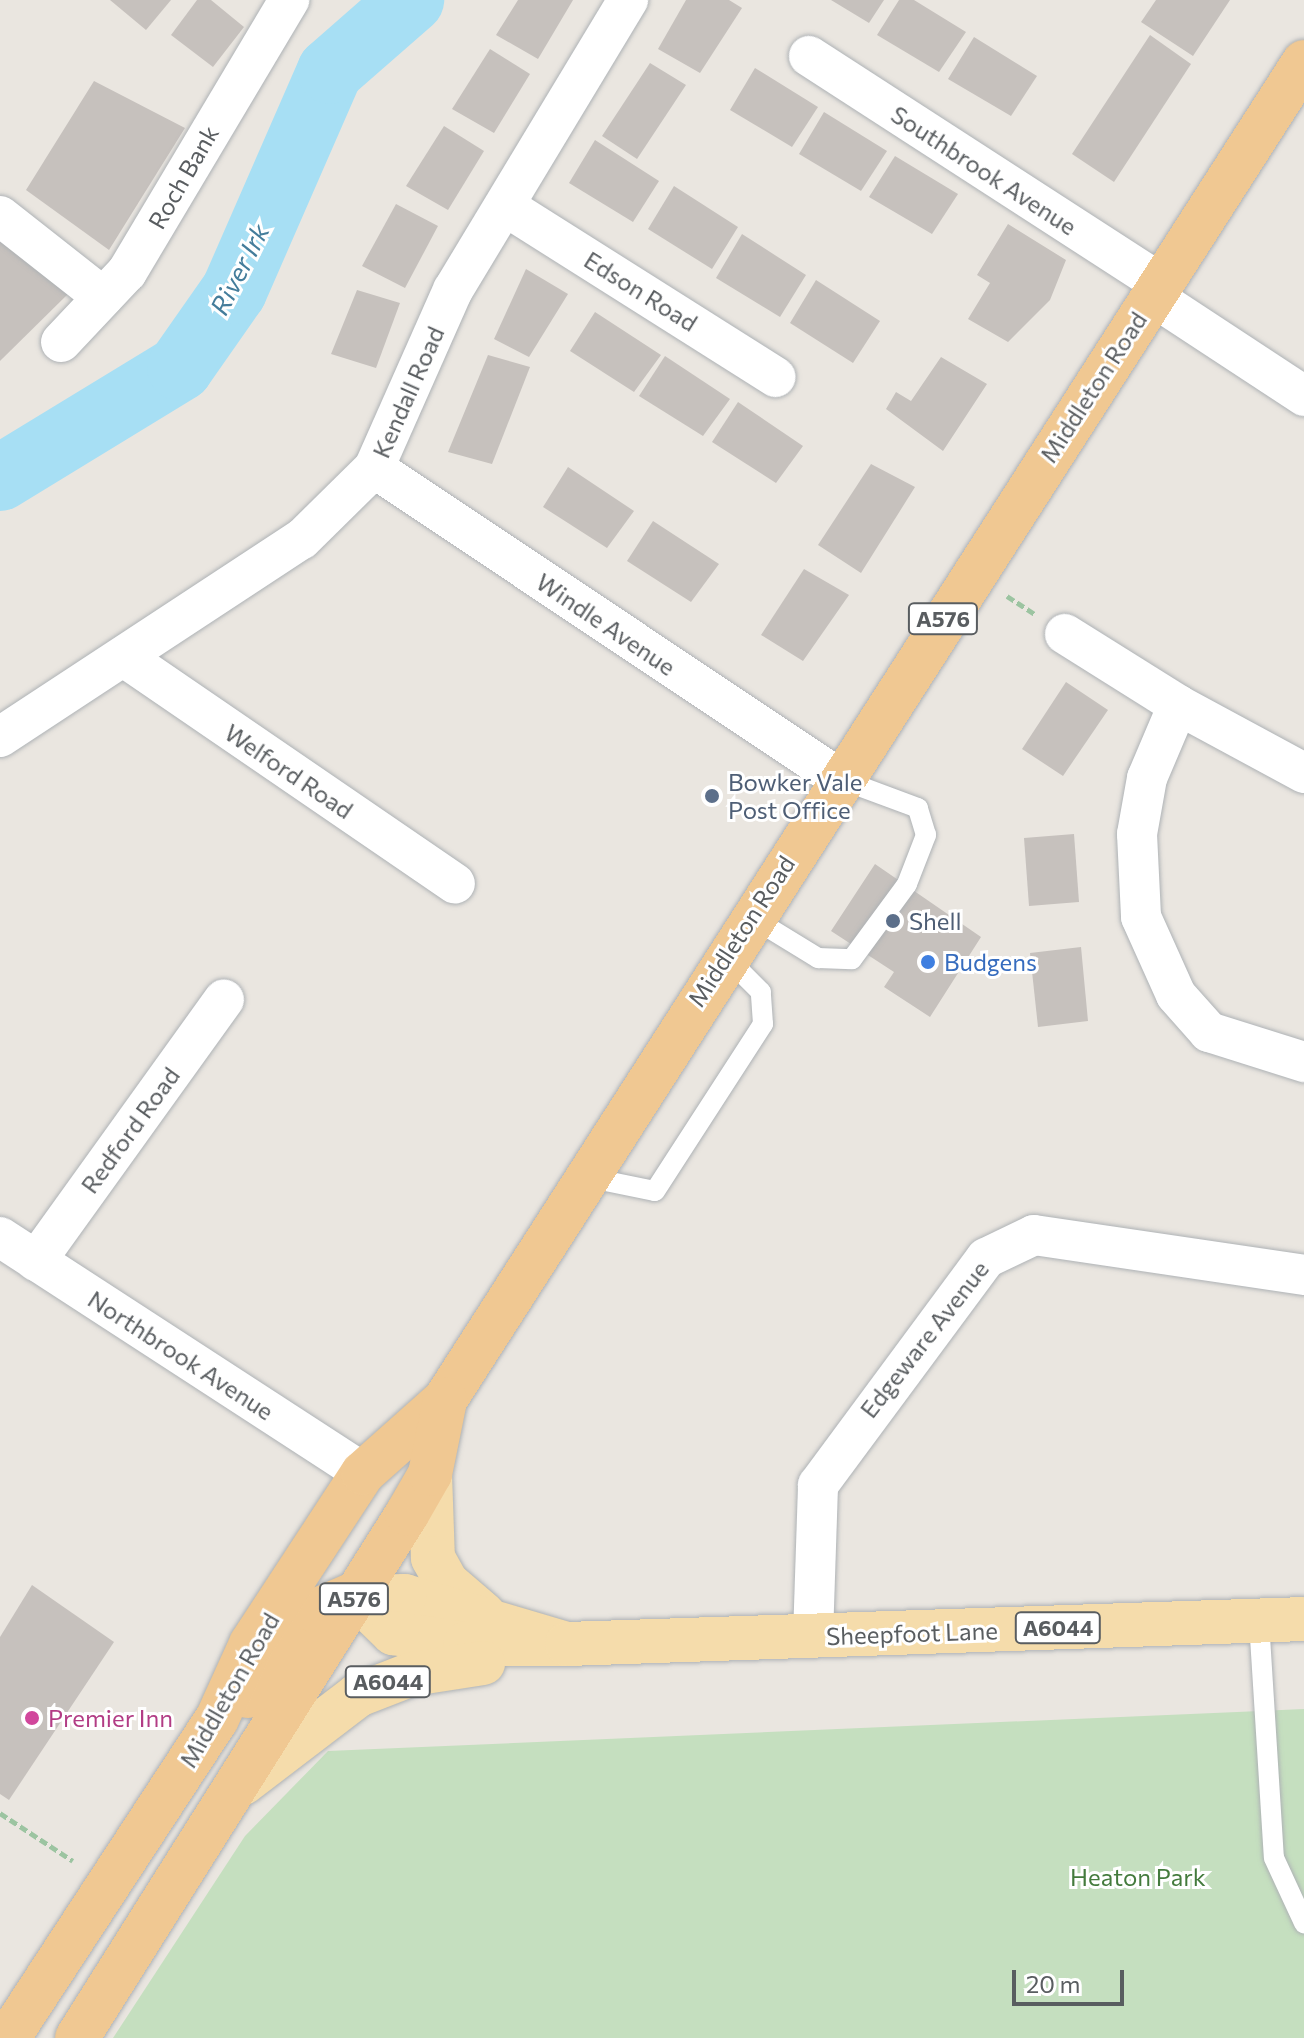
<!DOCTYPE html>
<style>
body{margin:0}
#map{position:relative;width:1304px;height:2038px;overflow:hidden;background:#eae6e0;font-family:Commissioner,sans-serif}
div>[style]{position:absolute}
.green>*{inset:0;background:#c5dfbf}
.river>*{height:66px;margin:-33px;padding:0 33px;transform-origin:33px;border-radius:33px;background:#a7dff4}
.building>*{inset:0;background:#c6c1bd}
.path>*{height:5px;margin-top:-2.5px;transform-origin:0;background:repeating-linear-gradient(90deg,#9cc4a1 0 8px,transparent 0 12px)}
.roads{filter:drop-shadow(0 0 2px #aeb2b5) drop-shadow(0 0 2px #aeb2b5)}
.lane>*{height:20px;margin:-10px;padding:0 10px;transform-origin:10px;border-radius:10px;background:#fff}
.street>*{height:40px;margin:-20px;padding:0 20px;transform-origin:20px;border-radius:20px;background:#fff}
.primary>*{height:44px;margin:-22px;padding:0 22px;transform-origin:22px;border-radius:22px;background:#f5dcab}
.highway>*{height:44px;margin:-22px;padding:0 22px;transform-origin:22px;border-radius:22px;background:#f0c892}
.dots>*{width:22px;height:22px;translate:-50% -50%;box-sizing:border-box;border:4px solid #fff;border-radius:50%}
span{translate:-50% -50%;white-space:nowrap;text-align:center;line-height:1.15;-webkit-text-stroke:6px #fff;paint-order:stroke}
.shield-label span{padding:2px 6px;background:#fff;border:2px solid;border-radius:6px;-webkit-text-stroke-width:0}
.shield-label{font-size:22px;color:#595d60;font-weight:700}
.street-label{font-size:24px;color:#595d60}
.service-label{font-size:24px;color:#4e5e75}
.left{translate:0 -50%;text-align:left}
.shop-label{font-size:24px;color:#366cbe}
.hotel-label{font-size:24px;color:#b23c85}
.park-label{font-size:24px;color:#447b3d}
.water-label{font-size:26px;color:#447d9b;font-style:italic}
.scale{position:absolute;left:1012px;top:1970px;width:112px;height:36px;box-sizing:border-box;border:4px solid #595d60;border-top:0;padding-left:10px;font-size:24px;line-height:28px;white-space:nowrap;color:#595d60;-webkit-text-stroke:6px #fff;paint-order:stroke}
</style>
<div id="map">
<div class="green">
<i style="clip-path:polygon(1304px 1709px,1304px 2038px,113px 2038px,245px 1836px,328px 1751px)"></i>
</div>
<div class="river">
<i style="left:0;top:478px;width:211px;rotate:-31.4deg"></i>
<i style="left:180px;top:368px;width:94px;rotate:-55deg"></i>
<i style="left:234px;top:291px;width:240px;rotate:-66.4deg"></i>
<i style="left:330px;top:71px;width:108px;rotate:-41.2deg"></i>
</div>
<div class="building">
<i style="clip-path:polygon(110px 0,171px 0,146px 30px)"></i>
<i style="clip-path:polygon(197px 0,211px 0,244px 27px,213px 67px,171px 35px)"></i>
<i style="clip-path:polygon(518px 0,573px 0,538px 59px,496px 35px)"></i>
<i style="clip-path:polygon(686px 0,729px 0,742px 8px,700px 73px,658px 49px)"></i>
<i style="clip-path:polygon(831px 0,884px 0,869px 23px)"></i>
<i style="clip-path:polygon(899px 0,914px 0,966px 32px,939px 72px,877px 35px)"></i>
<i style="clip-path:polygon(1156px 0,1230px 0,1193px 56px,1141px 22px)"></i>
<i style="clip-path:polygon(1150px 35px,1191px 64px,1114px 182px,1072px 154px)"></i>
<i style="clip-path:polygon(974px 37px,1037px 76px,1011px 116px,948px 79px)"></i>
<i style="clip-path:polygon(490px 49px,530px 74px,494px 133px,452px 109px)"></i>
<i style="clip-path:polygon(650px 63px,686px 85px,637px 159px,602px 136px)"></i>
<i style="clip-path:polygon(755px 68px,818px 107px,792px 147px,730px 110px)"></i>
<i style="clip-path:polygon(94px 81px,185px 128px,109px 250px,26px 190px)"></i>
<i style="clip-path:polygon(824px 112px,887px 151px,861px 191px,799px 154px)"></i>
<i style="clip-path:polygon(444px 126px,484px 151px,448px 210px,406px 186px)"></i>
<i style="clip-path:polygon(595px 140px,659px 181px,633px 222px,569px 183px)"></i>
<i style="clip-path:polygon(895px 156px,958px 194px,932px 234px,869px 197px)"></i>
<i style="clip-path:polygon(674px 186px,738px 227px,712px 269px,648px 229px)"></i>
<i style="clip-path:polygon(396px 204px,438px 226px,405px 288px,362px 266px)"></i>
<i style="clip-path:polygon(1008px 224px,1066px 260px,1050px 300px,1008px 342px,968px 319px,990px 283px,977px 275px)"></i>
<i style="clip-path:polygon(0 232px,69px 293px,0 361px)"></i>
<i style="clip-path:polygon(742px 234px,806px 275px,780px 317px,716px 278px)"></i>
<i style="clip-path:polygon(526px 269px,568px 294px,529px 357px,494px 339px)"></i>
<i style="clip-path:polygon(816px 280px,880px 321px,853px 363px,790px 323px)"></i>
<i style="clip-path:polygon(357px 290px,400px 303px,376px 368px,331px 354px)"></i>
<i style="clip-path:polygon(595px 312px,661px 355px,634px 392px,570px 351px)"></i>
<i style="clip-path:polygon(488px 355px,530px 367px,492px 464px,448px 452px)"></i>
<i style="clip-path:polygon(665px 356px,730px 399px,703px 436px,639px 396px)"></i>
<i style="clip-path:polygon(941px 357px,987px 384px,943px 451px,886px 409px,896px 392px,911px 401px)"></i>
<i style="clip-path:polygon(738px 402px,803px 446px,776px 483px,712px 442px)"></i>
<i style="clip-path:polygon(871px 464px,915px 487px,861px 573px,818px 545px)"></i>
<i style="clip-path:polygon(568px 467px,634px 511px,607px 548px,543px 507px)"></i>
<i style="clip-path:polygon(653px 521px,719px 564px,691px 602px,627px 561px)"></i>
<i style="clip-path:polygon(804px 569px,849px 595px,803px 661px,761px 635px)"></i>
<i style="clip-path:polygon(1066px 682px,1108px 710px,1063px 776px,1022px 749px)"></i>
<i style="clip-path:polygon(1074px 834px,1079px 902px,1029px 906px,1024px 838px)"></i>
<i style="clip-path:polygon(875px 864px,981px 937px,930px 1017px,884px 987px,894px 972px,831px 931px)"></i>
<i style="clip-path:polygon(1081px 947px,1088px 1021px,1038px 1027px,1030px 953px)"></i>
<i style="clip-path:polygon(32px 1585px,114px 1642px,9px 1800px,0 1794px,0 1637px)"></i>
</div>
<div class="path">
<i style="left:1007px;top:596px;width:33px;rotate:33deg"></i>
<i style="left:0;top:1813px;width:87px;rotate:33.3deg"></i>
</div>
<div class="roads">
<div class="lane">
<i style="left:751px;top:917px;width:79px;rotate:31.5deg"></i>
<i style="left:818px;top:958px;width:34px;rotate:2deg"></i>
<i style="left:852px;top:959px;width:93px;rotate:-53.7deg"></i>
<i style="left:907px;top:884px;width:53px;rotate:-68.8deg"></i>
<i style="left:926px;top:835px;width:28px;rotate:-107deg"></i>
<i style="left:918px;top:808px;width:83px;rotate:-159.6deg"></i>
<i style="left:586px;top:1177px;width:70px;rotate:11.5deg"></i>
<i style="left:655px;top:1191px;width:199px;rotate:-57.1deg"></i>
<i style="left:763px;top:1024px;width:32px;rotate:-94deg"></i>
<i style="left:761px;top:992px;width:49px;rotate:-135deg"></i>
<i style="left:1259px;top:1621px;width:237px;rotate:86.4deg"></i>
<i style="left:1274px;top:1858px;width:72px;rotate:65.2deg"></i>
</div>
<div class="street">
<i style="left:809px;top:56px;width:418px;rotate:32.9deg"></i>
<i style="left:505px;top:206px;width:320px;rotate:32.3deg"></i>
<i style="left:0;top:216px;width:131px;rotate:38.2deg"></i>
<i style="left:1152px;top:296px;width:182px;rotate:33.3deg"></i>
<i style="left:61px;top:342px;width:96px;rotate:-46.7deg"></i>
<i style="left:127px;top:272px;width:317px;rotate:-59.2deg"></i>
<i style="left:374px;top:468px;width:560px;rotate:33.72deg"></i>
<i style="left:1065px;top:634px;width:133px;rotate:32.1deg"></i>
<i style="left:124px;top:657px;width:401px;rotate:34.4deg"></i>
<i style="left:0;top:737px;width:361px;rotate:-33.3deg"></i>
<i style="left:302px;top:539px;width:101px;rotate:-44.6deg"></i>
<i style="left:374px;top:468px;width:195px;rotate:-66.1deg"></i>
<i style="left:453px;top:290px;width:339px;rotate:-58.9deg"></i>
<i style="left:1304px;top:773px;width:143px;rotate:-151.6deg"></i>
<i style="left:1178px;top:705px;width:79px;rotate:113deg"></i>
<i style="left:1147px;top:778px;width:57px;rotate:100.1deg"></i>
<i style="left:1137px;top:834px;width:83px;rotate:87.2deg"></i>
<i style="left:1141px;top:917px;width:85px;rotate:65.8deg"></i>
<i style="left:1176px;top:995px;width:50px;rotate:48.3deg"></i>
<i style="left:1209px;top:1032px;width:100px;rotate:17.5deg"></i>
<i style="left:0;top:1237px;width:433px;rotate:33deg"></i>
<i style="left:36px;top:1261px;width:322px;rotate:-54.3deg"></i>
<i style="left:813px;top:1637px;width:152px;rotate:-88.1deg"></i>
<i style="left:818px;top:1485px;width:282px;rotate:-53.5deg"></i>
<i style="left:986px;top:1258px;width:53px;rotate:-25.6deg"></i>
<i style="left:1034px;top:1235px;width:273px;rotate:8.4deg"></i>
</div>
<div class="primary">
<i style="left:430px;top:1474px;width:84px;rotate:88deg"></i>
<i style="left:433px;top:1558px;width:29px;rotate:61deg"></i>
<i style="left:447px;top:1583px;width:48px;rotate:40.7deg"></i>
<i style="left:567px;top:1644px;width:169px;rotate:-163.5deg"></i>
<i style="left:405px;top:1596px;width:49px;rotate:178.8deg"></i>
<i style="left:356px;top:1597px;width:52px;rotate:44.2deg"></i>
<i style="left:393px;top:1633px;width:73px;rotate:8.7deg"></i>
<i style="left:465px;top:1644px;width:102px"></i>
<i style="left:567px;top:1644px;width:737px;rotate:-1.94deg"></i>
<i style="left:243px;top:1783px;width:145px;rotate:-37.4deg"></i>
<i style="left:358px;top:1695px;width:58px;rotate:-21.3deg"></i>
<i style="left:412px;top:1674px;width:72px;rotate:-8.8deg"></i>
</div>
<div class="highway">
<i style="left:248px;top:1696px;width:108px;rotate:-51.8deg"></i>
<i style="left:315px;top:1611px;width:43px;rotate:-23.6deg"></i>
<i style="left:8px;top:2038px;width:381px;rotate:-56.8deg"></i>
<i style="left:217px;top:1719px;width:82px;rotate:-65.6deg"></i>
<i style="left:251px;top:1644px;width:204px;rotate:-56.8deg"></i>
<i style="left:363px;top:1473px;width:110px;rotate:-41.7deg"></i>
<i style="left:445px;top:1400px;width:1590px;rotate:-57.3deg"></i>
<i style="left:77px;top:2038px;width:619px;rotate:-57.8deg"></i>
<i style="left:407px;top:1514px;width:46px;rotate:-60.1deg"></i>
<i style="left:430px;top:1474px;width:76px;rotate:-78.5deg"></i>
</div>
</div>
<div class="dots">
<i style="left:712px;top:796px;background:#5c6f8a"></i>
<i style="left:893px;top:921px;background:#5c6f8a"></i>
<i style="left:928px;top:962px;background:#3f7fe0"></i>
<i style="left:32px;top:1718px;background:#d1479c"></i>
</div>
<div class="shield-label">
<span style="left:943px;top:619px">A576</span>
<span style="left:354px;top:1599px">A576</span>
<span style="left:1058px;top:1628px">A6044</span>
<span style="left:388px;top:1682px">A6044</span>
</div>
<div class="street-label">
<span style="left:984px;top:170px;rotate:33deg">Southbrook Avenue</span>
<span style="left:183px;top:177px;rotate:-60deg">Roch Bank</span>
<span style="left:641px;top:291px;rotate:32deg">Edson Road</span>
<span style="left:1093px;top:387px;rotate:-57deg">Middleton Road</span>
<span style="left:408px;top:392px;rotate:-66deg">Kendall Road</span>
<span style="left:606px;top:624px;rotate:34deg">Windle Avenue</span>
<span style="left:289px;top:771px;rotate:34deg">Welford Road</span>
<span style="left:741px;top:931px;rotate:-57deg">Middleton Road</span>
<span style="left:130px;top:1130px;rotate:-54deg">Redford Road</span>
<span style="left:924px;top:1339px;rotate:-52deg">Edgeware Avenue</span>
<span style="left:181px;top:1355px;rotate:33deg">Northbrook Avenue</span>
<span style="left:912px;top:1633px;rotate:-2deg">Sheepfoot Lane</span>
<span style="left:229px;top:1690px;rotate:-60deg">Middleton Road</span>
</div>
<div class="service-label">
<span class="left" style="left:728px;top:796px">Bowker Vale<br>Post Office</span>
<span class="left" style="left:909px;top:921px">Shell</span>
</div>
<div class="shop-label">
<span class="left" style="left:944px;top:962px">Budgens</span>
</div>
<div class="hotel-label">
<span class="left" style="left:48px;top:1718px">Premier Inn</span>
</div>
<div class="park-label">
<span style="left:1138px;top:1877px">Heaton Park</span>
</div>
<div class="water-label">
<span style="left:239px;top:269px;rotate:-63deg">River Irk</span>
</div>
<div class="scale">20 m</div>
</div>
